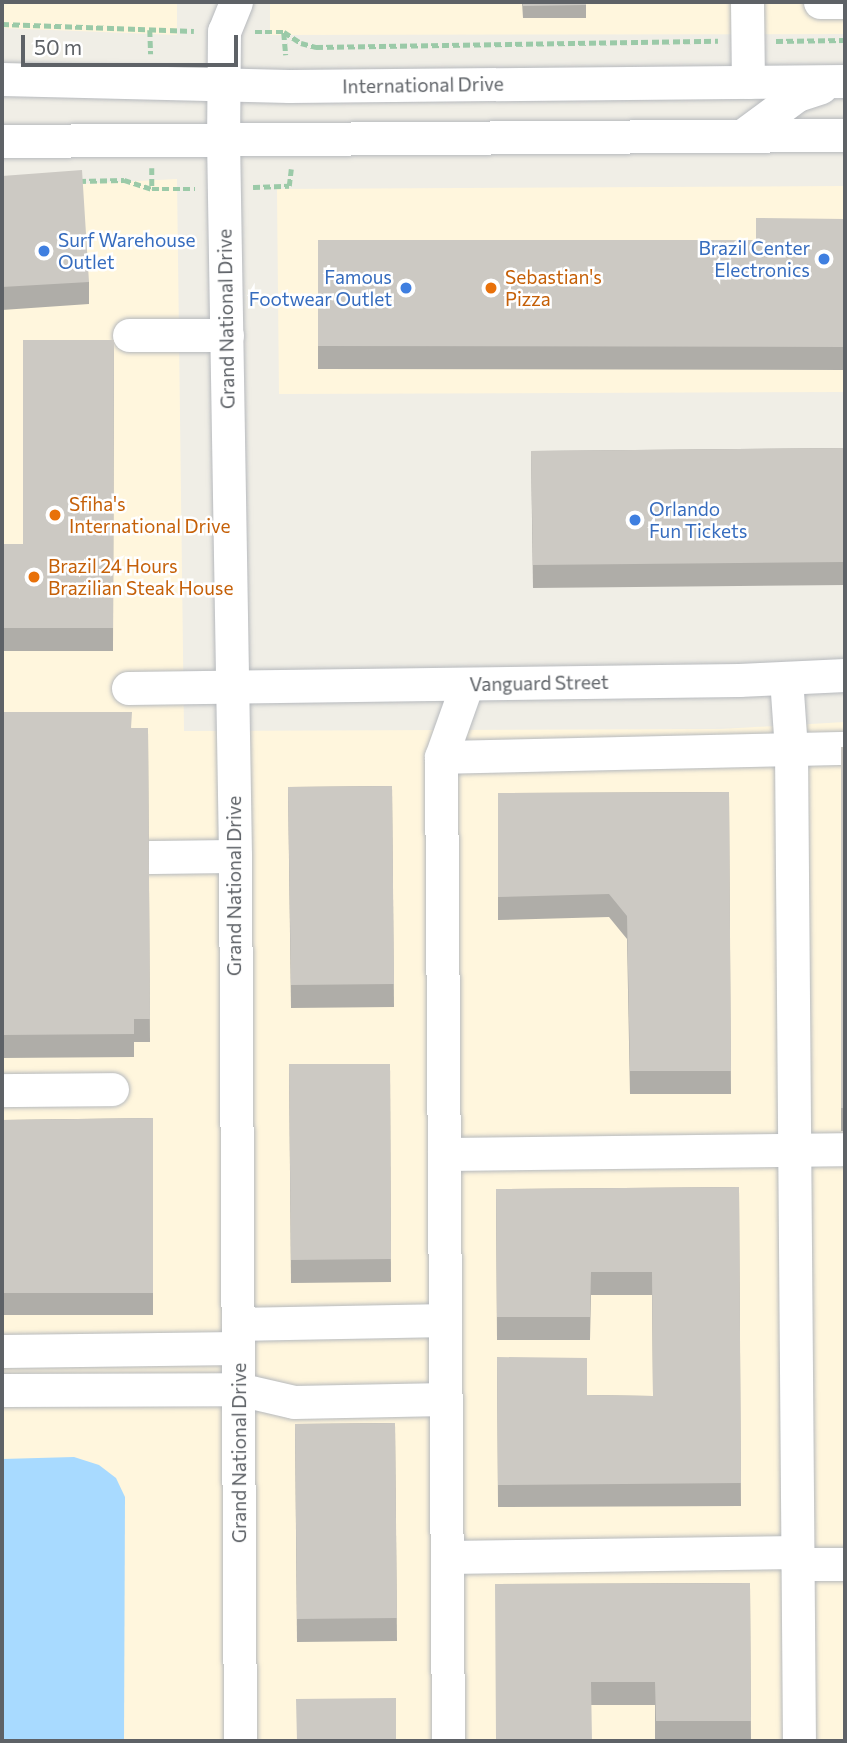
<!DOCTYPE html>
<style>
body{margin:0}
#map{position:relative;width:847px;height:1743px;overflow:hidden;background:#f0eee6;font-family:Commissioner,sans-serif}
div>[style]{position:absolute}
.commercial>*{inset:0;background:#fff6dd}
.water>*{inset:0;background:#a8daff}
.path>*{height:4.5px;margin-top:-2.25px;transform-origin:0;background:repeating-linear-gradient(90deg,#9bcaa8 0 7px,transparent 0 10.5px)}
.roads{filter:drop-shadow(0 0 2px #b6b9bd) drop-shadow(0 0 2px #b6b9bd)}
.minor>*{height:33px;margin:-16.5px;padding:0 16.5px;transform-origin:16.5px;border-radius:16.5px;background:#fff}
.wall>*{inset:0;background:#afada8}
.building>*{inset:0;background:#ccc9c3}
.dots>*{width:19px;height:19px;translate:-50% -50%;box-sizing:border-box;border:4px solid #fff;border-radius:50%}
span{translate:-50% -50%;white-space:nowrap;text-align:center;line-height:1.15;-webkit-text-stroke:5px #fff;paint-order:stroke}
.street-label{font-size:19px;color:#5e6267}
.shop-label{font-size:19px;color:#366cbe}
.left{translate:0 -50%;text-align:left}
.right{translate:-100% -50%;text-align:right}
.food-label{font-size:19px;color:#c56008}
.frame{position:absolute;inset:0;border:4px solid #5e6267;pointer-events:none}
.scale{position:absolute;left:21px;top:35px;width:217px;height:32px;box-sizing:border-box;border:4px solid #5e6267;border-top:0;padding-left:9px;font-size:21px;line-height:24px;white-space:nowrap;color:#5e6267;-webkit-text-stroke:5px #fff;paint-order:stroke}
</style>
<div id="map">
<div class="commercial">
<i style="clip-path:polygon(2px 2px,177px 2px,177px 35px,2px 28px)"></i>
<i style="clip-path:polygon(270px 2px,845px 2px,845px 34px,270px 35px)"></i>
<i style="clip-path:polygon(177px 179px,184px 731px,721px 729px,845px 722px,845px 1741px,2px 1741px,2px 188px)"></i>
<i style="clip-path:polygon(845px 186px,845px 392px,279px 394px,277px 189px)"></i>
</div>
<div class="water">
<i style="clip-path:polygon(74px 1457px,99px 1465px,116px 1478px,125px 1497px,124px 1741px,2px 1741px,2px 1459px)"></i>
</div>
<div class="path">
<i style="left:2px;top:24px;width:192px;rotate:2.1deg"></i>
<i style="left:150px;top:30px;width:24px;rotate:88deg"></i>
<i style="left:255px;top:32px;width:29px"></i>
<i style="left:284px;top:32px;width:20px;rotate:33deg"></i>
<i style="left:301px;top:43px;width:16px;rotate:15deg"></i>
<i style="left:316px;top:47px;width:402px;rotate:-0.9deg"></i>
<i style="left:284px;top:33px;width:22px;rotate:85deg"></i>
<i style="left:776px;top:41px;width:69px;rotate:-0.8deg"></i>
<i style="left:152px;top:168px;width:21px;rotate:90deg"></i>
<i style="left:79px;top:181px;width:45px;rotate:-1.3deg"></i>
<i style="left:124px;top:180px;width:29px;rotate:18deg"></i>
<i style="left:152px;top:189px;width:43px"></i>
<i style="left:253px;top:187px;width:36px;rotate:-2deg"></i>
<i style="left:289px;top:186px;width:17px;rotate:-83deg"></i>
</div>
<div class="roads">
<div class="minor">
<i style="left:236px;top:2px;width:31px;rotate:112deg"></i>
<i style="left:224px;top:31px;width:107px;rotate:90.5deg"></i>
<i style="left:223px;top:138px;width:718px;rotate:89.04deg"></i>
<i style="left:235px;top:856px;width:885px;rotate:89.68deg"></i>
<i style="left:747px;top:2px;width:80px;rotate:89.3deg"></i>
<i style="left:820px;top:2px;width:25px"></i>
<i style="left:2px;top:79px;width:287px;rotate:1.4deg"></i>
<i style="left:289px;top:86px;width:556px;rotate:-0.52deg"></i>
<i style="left:743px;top:135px;width:67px;rotate:-36.5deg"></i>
<i style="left:797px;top:95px;width:25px;rotate:-18deg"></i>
<i style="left:2px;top:141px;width:843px;rotate:-0.41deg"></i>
<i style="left:129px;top:335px;width:98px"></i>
<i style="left:786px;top:678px;width:71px;rotate:86deg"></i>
<i style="left:791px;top:749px;width:992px;rotate:89.54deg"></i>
<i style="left:128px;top:688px;width:611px;rotate:-0.75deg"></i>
<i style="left:739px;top:680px;width:106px;rotate:-2.7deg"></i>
<i style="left:441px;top:757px;width:404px;rotate:-1.3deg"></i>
<i style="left:149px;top:857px;width:86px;rotate:-0.7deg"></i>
<i style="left:2px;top:1090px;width:110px;rotate:-0.5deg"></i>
<i style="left:444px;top:1154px;width:401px;rotate:-0.7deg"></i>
<i style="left:238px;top:1324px;width:207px;rotate:-1.1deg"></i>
<i style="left:2px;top:1351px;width:236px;rotate:-0.7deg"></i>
<i style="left:2px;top:1390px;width:236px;rotate:-0.2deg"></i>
<i style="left:238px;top:1389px;width:57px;rotate:13.1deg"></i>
<i style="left:294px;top:1402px;width:152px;rotate:-1.1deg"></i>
<i style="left:447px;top:1557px;width:350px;rotate:-0.8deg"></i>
<i style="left:797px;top:1564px;width:48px"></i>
<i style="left:448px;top:1741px;width:984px;rotate:-90.41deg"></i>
<i style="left:441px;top:757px;width:77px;rotate:-70.4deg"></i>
</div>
</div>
<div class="wall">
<i style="clip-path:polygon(522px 2px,586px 2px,586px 18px,523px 18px)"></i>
<i style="clip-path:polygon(2px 176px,89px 282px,89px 304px,2px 310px)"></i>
<i style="clip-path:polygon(845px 219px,845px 370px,318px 369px,318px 240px,756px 240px)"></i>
<i style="clip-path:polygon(114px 340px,113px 651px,2px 651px,2px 544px,23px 544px)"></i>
<i style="clip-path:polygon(845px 448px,845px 585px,533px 588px,531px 451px)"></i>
<i style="clip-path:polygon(2px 712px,132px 728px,148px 728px,150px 1042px,134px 1042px,134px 1057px,2px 1058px)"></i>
<i style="clip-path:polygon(841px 747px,845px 747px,845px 1131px,841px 1131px)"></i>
<i style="clip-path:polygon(392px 786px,394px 1007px,291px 1008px,288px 787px)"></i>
<i style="clip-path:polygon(729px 792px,731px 1094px,630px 1094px,627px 939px,609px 917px,498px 920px,498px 793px)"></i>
<i style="clip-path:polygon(289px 1064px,390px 1064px,391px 1282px,291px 1283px)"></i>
<i style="clip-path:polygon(153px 1118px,153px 1315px,2px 1315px,2px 1120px)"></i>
<i style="clip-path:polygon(739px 1187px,741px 1506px,498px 1507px,497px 1357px,587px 1395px,653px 1396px,652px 1295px,591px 1295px,590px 1340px,497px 1340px,496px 1189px)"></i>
<i style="clip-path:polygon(395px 1423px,397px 1641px,297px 1642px,295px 1424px)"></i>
<i style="clip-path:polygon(750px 1583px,751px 1741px,655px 1741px,655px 1705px,591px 1705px,495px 1584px)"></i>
</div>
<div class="building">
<i style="clip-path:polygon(523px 2px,586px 2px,586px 5px,523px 6px)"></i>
<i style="clip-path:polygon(82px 170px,89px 282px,2px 287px,2px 176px)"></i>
<i style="clip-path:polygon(756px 218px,845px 219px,845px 347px,318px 346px,318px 240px,756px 240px)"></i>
<i style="clip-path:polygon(23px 340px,114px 340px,113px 628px,2px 628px,2px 544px,23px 544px)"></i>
<i style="clip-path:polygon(845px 448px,845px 562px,533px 565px,531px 451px)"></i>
<i style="clip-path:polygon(2px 712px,132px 712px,131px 728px,148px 728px,150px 1019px,134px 1019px,134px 1034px,2px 1035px)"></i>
<i style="clip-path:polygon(841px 747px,845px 747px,845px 1108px,841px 1108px)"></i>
<i style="clip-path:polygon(392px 786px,394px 984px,291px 985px,288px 787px)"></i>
<i style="clip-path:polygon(729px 792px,731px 1071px,630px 1071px,627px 916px,609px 894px,498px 897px,498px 793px)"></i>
<i style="clip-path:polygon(289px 1064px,390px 1064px,391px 1259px,291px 1260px)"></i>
<i style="clip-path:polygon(153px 1118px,153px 1293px,2px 1293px,2px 1120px)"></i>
<i style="clip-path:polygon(739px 1187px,741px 1483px,498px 1485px,497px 1357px,587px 1358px,587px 1395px,653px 1396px,652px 1272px,591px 1272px,590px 1317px,497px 1317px,496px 1189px)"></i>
<i style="clip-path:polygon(395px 1423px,397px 1618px,297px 1619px,295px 1424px)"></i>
<i style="clip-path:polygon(750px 1583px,751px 1721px,656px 1721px,655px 1682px,591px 1682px,592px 1741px,496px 1741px,495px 1584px)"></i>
<i style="clip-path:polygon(396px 1698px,396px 1741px,297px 1741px,296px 1699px)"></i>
</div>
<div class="dots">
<i style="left:44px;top:251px;background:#3f7fe0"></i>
<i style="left:824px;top:259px;background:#3f7fe0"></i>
<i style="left:406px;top:288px;background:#3f7fe0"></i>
<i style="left:491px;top:288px;background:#e8710a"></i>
<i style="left:55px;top:515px;background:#e8710a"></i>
<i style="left:635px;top:520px;background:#3f7fe0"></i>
<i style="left:34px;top:577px;background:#e8710a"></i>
</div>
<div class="street-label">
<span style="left:423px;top:85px;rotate:-1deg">International Drive</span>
<span style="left:226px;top:319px;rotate:-91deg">Grand National Drive</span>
<span style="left:539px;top:683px;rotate:-1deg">Vanguard Street</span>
<span style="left:234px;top:886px;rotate:-90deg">Grand National Drive</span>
<span style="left:239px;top:1453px;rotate:-90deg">Grand National Drive</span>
</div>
<div class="shop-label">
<span class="left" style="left:58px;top:251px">Surf Warehouse<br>Outlet</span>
<span class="right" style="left:810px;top:259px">Brazil Center<br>Electronics</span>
<span class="right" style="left:392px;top:288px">Famous<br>Footwear Outlet</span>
<span class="left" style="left:649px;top:520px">Orlando<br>Fun Tickets</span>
</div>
<div class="food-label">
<span class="left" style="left:505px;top:288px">Sebastian's<br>Pizza</span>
<span class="left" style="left:69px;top:515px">Sfiha's<br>International Drive</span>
<span class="left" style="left:48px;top:577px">Brazil 24 Hours<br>Brazilian Steak House</span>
</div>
<div class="frame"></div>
<div class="scale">50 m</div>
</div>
